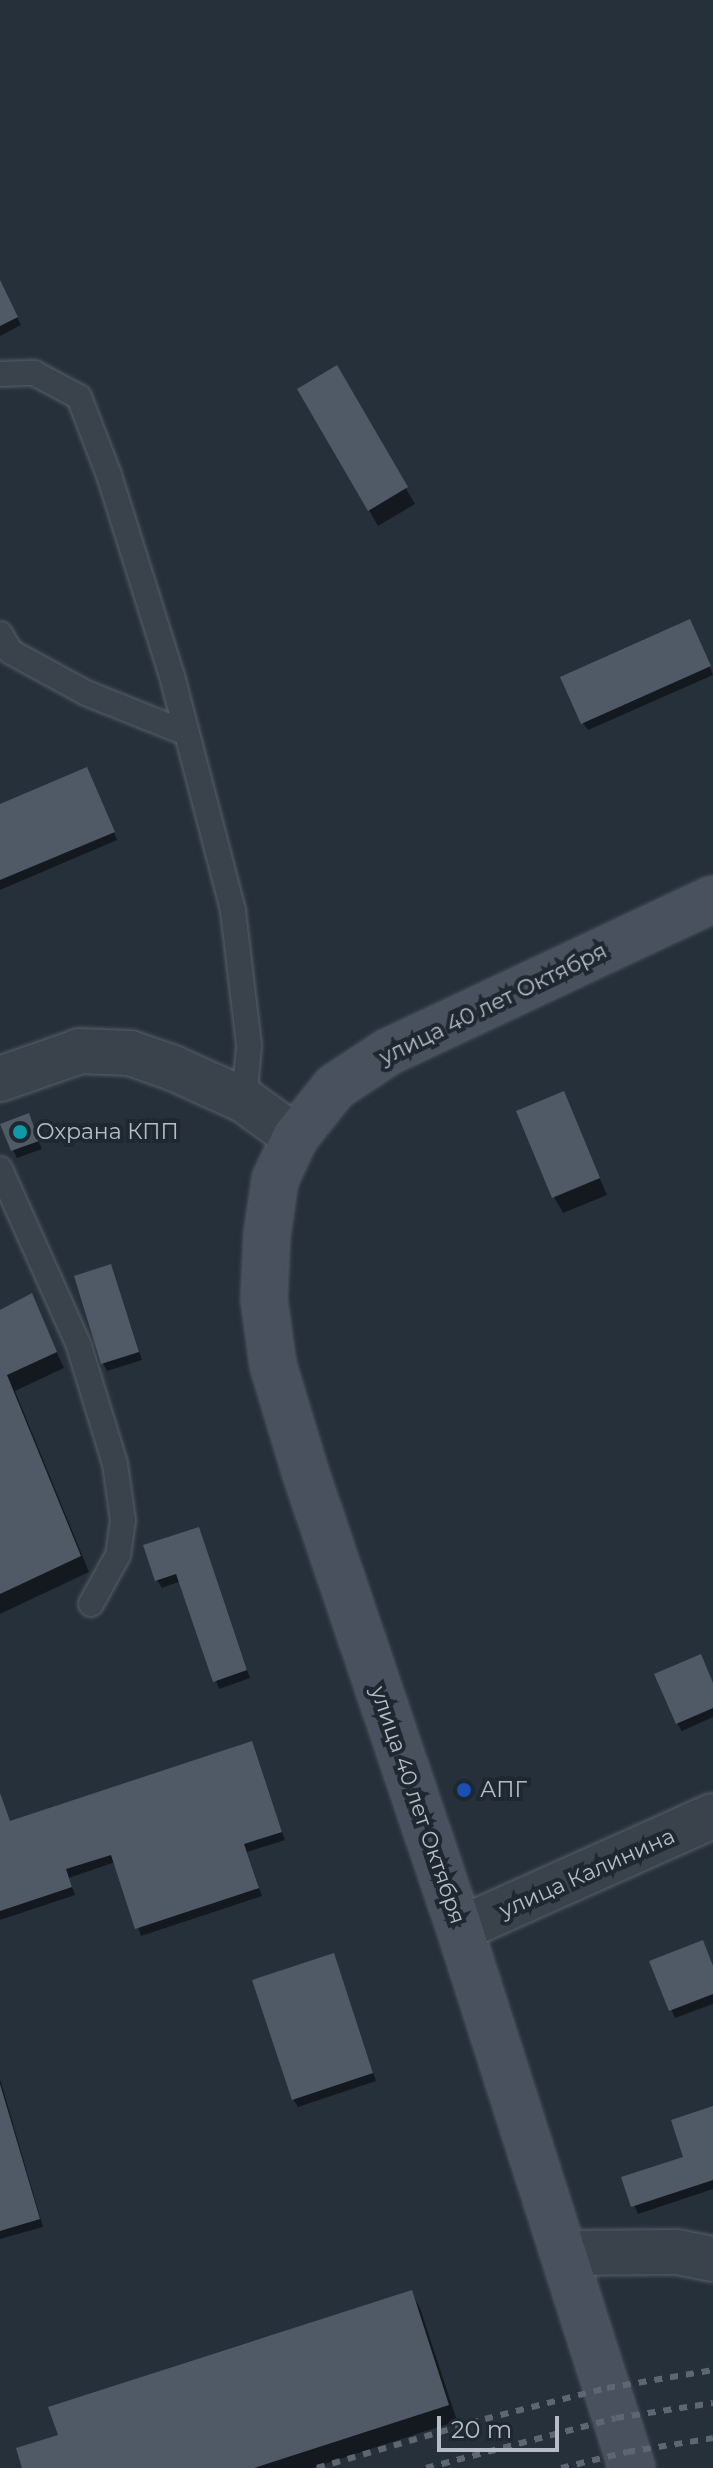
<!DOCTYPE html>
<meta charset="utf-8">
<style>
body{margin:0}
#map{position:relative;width:713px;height:2468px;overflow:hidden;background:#26303b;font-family:Montserrat,sans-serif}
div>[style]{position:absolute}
.shadow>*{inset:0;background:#0007}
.building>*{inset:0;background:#505a67}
.roads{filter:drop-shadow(0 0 2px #586069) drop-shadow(0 0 2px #586069)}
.lane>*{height:24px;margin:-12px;padding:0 12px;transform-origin:12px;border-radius:12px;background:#3a424b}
.street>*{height:44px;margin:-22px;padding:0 22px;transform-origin:22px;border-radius:22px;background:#3a424b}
.secondary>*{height:44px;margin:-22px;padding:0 22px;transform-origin:22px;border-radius:22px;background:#49515e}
.rail>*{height:6px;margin-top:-3px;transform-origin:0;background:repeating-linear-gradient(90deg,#5d6672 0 8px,transparent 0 16px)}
.dots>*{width:22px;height:22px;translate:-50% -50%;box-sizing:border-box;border:4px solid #1f2730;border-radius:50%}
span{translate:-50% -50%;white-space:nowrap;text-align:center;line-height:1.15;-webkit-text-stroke:8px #1f2730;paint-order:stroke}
.street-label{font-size:22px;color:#b6bdc7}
.poi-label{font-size:22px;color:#b6bdc7}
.left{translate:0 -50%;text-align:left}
.scale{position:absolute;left:437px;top:2416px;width:122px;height:36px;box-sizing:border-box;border:4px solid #b6bdc7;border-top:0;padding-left:10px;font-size:24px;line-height:28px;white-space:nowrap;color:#b6bdc7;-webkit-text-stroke:6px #1f2730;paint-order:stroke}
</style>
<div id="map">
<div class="shadow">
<i style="clip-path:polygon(0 283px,21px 325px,0 336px)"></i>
<i style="clip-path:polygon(336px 368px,415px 504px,378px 526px,300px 389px)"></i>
<i style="clip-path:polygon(694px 629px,713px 675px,588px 730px,583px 723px)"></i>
<i style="clip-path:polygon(91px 777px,117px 840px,0 890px,0 806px)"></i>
<i style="clip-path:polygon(563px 1094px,607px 1195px,563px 1213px,554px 1197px)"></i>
<i style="clip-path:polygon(28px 1116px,42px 1149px,17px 1158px,13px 1150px)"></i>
<i style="clip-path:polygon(111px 1267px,142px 1360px,107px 1371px,103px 1363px)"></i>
<i style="clip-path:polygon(31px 1296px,64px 1368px,15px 1391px,89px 1572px,0 1614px,0 1312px)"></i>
<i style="clip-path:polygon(198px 1529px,250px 1678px,219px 1689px,181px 1581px,162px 1588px,157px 1580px)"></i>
<i style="clip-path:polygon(713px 1685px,713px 1717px,682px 1731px,677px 1723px)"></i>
<i style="clip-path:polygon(251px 1743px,285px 1840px,247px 1852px,262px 1896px,141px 1936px,115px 1862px,69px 1878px,75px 1895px,0 1920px,0 1800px,11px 1823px)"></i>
<i style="clip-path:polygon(333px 1956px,376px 2081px,298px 2107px,293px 2099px)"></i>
<i style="clip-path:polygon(651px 1962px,713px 1967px,713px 2004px,675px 2018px)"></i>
<i style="clip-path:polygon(0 2079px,43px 2227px,0 2239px)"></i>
<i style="clip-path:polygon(713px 2108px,713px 2189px,638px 2214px,624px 2179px,686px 2158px)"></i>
<i style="clip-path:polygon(411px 2292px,420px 2308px,457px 2421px,312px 2468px,24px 2468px,60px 2436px)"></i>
</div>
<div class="building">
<i style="clip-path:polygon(0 280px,18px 317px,0 326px)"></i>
<i style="clip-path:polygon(337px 365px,408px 487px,368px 511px,297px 389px)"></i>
<i style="clip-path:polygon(690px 619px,711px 666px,581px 724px,560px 677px)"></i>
<i style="clip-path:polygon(87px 767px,115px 832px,0 880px,0 804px)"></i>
<i style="clip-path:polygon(564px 1091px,600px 1178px,552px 1198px,516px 1111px)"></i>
<i style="clip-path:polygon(29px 1113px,39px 1141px,11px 1151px,0 1124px)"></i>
<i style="clip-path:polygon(111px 1264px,139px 1352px,101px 1364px,74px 1276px)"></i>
<i style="clip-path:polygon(32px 1293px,57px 1352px,7px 1375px,81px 1556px,0 1594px,0 1310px)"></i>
<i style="clip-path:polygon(199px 1527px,247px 1670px,213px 1682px,176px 1574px,155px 1581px,143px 1545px)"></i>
<i style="clip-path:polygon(701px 1654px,713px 1683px,713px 1708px,676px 1724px,654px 1674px)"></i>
<i style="clip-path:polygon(252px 1741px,282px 1832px,244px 1844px,259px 1888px,135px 1929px,111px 1855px,66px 1869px,72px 1887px,0 1911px,0 1793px,10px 1821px)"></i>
<i style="clip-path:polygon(703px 1940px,713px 1966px,713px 1994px,669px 2011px,649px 1961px)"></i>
<i style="clip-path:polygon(334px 1953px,373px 2073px,292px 2100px,252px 1980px)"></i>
<i style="clip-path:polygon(0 2084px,40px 2219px,0 2231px)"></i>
<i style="clip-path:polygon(713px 2106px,713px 2180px,631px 2207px,621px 2177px,683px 2157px,671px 2120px)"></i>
<i style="clip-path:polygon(412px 2290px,449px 2405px,254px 2468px,22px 2468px,16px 2448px,58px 2435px,48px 2407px)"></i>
</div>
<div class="roads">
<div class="lane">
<i style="left:0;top:374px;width:34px;rotate:-2deg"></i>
<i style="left:34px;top:373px;width:51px;rotate:28.1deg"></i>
<i style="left:79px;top:397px;width:84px;rotate:69deg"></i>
<i style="left:109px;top:475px;width:211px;rotate:72.6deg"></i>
<i style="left:172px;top:676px;width:243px;rotate:75.4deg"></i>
<i style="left:233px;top:911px;width:136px;rotate:83.2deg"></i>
<i style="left:249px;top:1046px;width:54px;rotate:95.3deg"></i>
<i style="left:0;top:634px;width:21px;rotate:59deg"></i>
<i style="left:11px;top:652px;width:85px;rotate:28.7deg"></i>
<i style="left:86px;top:693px;width:108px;rotate:21.8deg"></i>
<i style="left:0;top:1169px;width:194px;rotate:65.9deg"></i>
<i style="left:79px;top:1346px;width:123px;rotate:73deg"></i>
<i style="left:115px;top:1464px;width:57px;rotate:81.9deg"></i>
<i style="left:123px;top:1520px;width:35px;rotate:98deg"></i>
<i style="left:118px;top:1555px;width:56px;rotate:118.9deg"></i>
</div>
<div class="street">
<i style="left:0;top:1079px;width:85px;rotate:-19.3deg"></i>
<i style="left:80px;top:1051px;width:50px;rotate:2.3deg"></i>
<i style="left:130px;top:1053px;width:46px;rotate:19.2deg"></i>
<i style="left:173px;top:1068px;width:78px;rotate:24.3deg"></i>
<i style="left:244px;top:1100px;width:63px;rotate:36deg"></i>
<i style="left:460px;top:1929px;width:277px;rotate:-24.1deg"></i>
<i style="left:564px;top:2253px;width:113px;rotate:-0.5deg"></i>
<i style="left:677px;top:2252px;width:37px;rotate:11deg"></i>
</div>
<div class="secondary">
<i style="left:632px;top:2468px;width:566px;rotate:-107.7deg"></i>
<i style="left:460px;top:1929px;width:484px;rotate:-108.7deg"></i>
<i style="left:305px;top:1471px;width:111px;rotate:-106.8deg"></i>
<i style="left:273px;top:1365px;width:67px;rotate:-97.8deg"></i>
<i style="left:264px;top:1299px;width:64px;rotate:-87.3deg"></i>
<i style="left:267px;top:1235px;width:56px;rotate:-81.7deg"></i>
<i style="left:275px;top:1180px;width:47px;rotate:-65.1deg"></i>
<i style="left:295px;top:1137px;width:64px;rotate:-51.3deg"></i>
<i style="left:335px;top:1087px;width:64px;rotate:-33.4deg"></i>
<i style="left:388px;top:1052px;width:359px;rotate:-25.2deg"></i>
</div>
</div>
<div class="rail">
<i style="left:317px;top:2468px;width:175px;rotate:-16.3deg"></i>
<i style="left:485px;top:2419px;width:126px;rotate:-14.3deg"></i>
<i style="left:607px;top:2388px;width:108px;rotate:-9.6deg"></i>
<i style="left:426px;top:2468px;width:196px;rotate:-14.7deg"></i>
<i style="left:616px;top:2418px;width:98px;rotate:-8.8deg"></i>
<i style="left:561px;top:2468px;width:68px;rotate:-13.6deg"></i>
<i style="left:627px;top:2452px;width:87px;rotate:-9.2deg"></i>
</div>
<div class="dots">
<i style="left:20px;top:1132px;background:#0f9aa8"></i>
<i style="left:464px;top:1790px;background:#1a4fb4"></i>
</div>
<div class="street-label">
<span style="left:493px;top:1004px;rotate:-26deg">улица 40 лет Октября</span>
<span style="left:418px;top:1805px;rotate:71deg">улица 40 лет Октября</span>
<span style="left:587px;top:1873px;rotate:-24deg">улица Калинина</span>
</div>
<div class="poi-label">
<span class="left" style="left:36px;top:1132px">Охрана КПП</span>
<span class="left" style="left:480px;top:1790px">АПГ</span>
</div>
<div class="scale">20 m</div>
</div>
